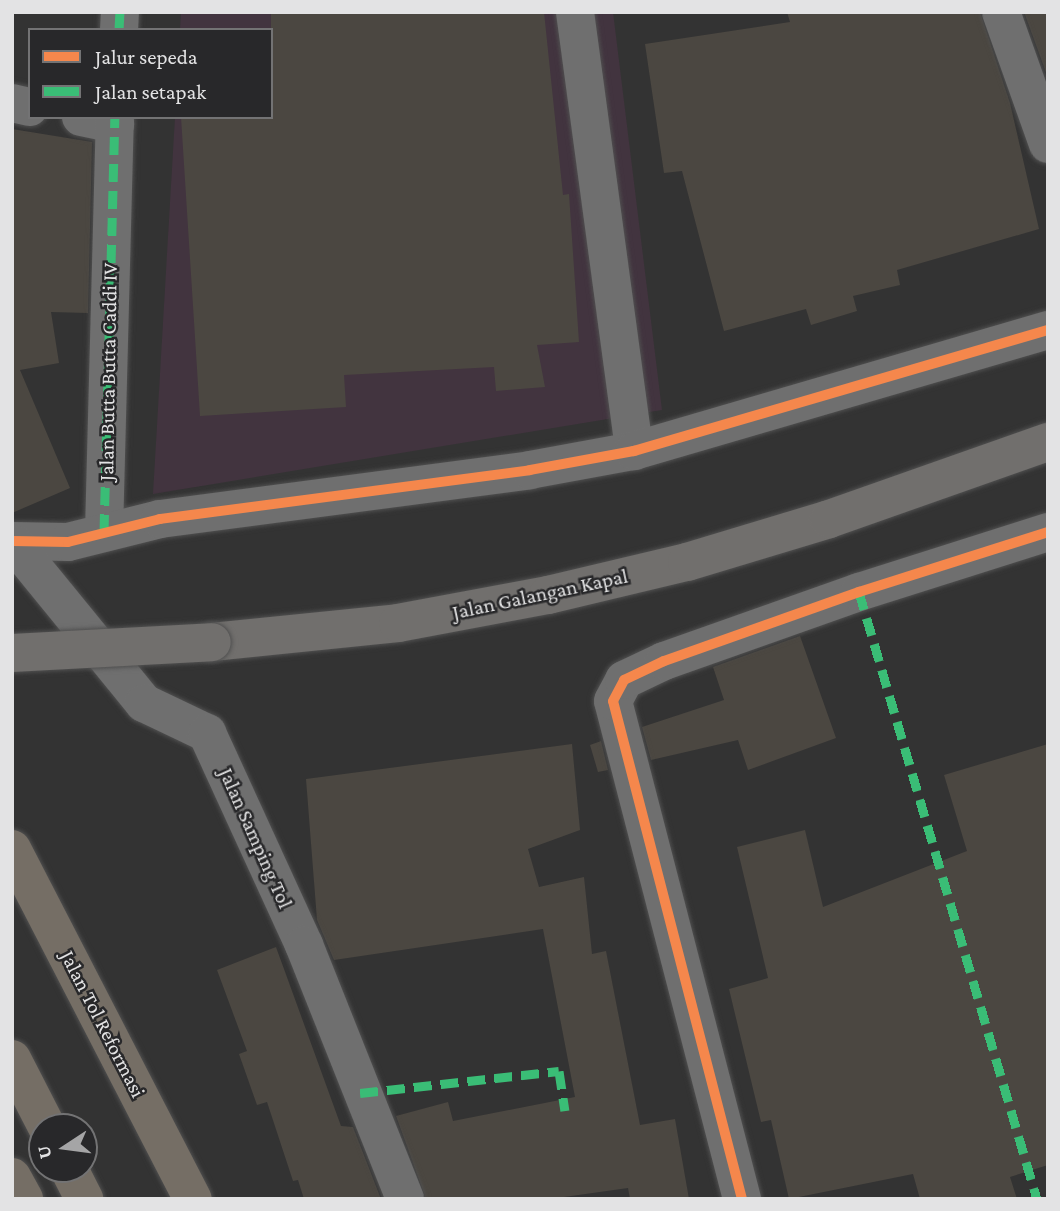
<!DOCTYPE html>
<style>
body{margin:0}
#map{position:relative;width:1060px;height:1211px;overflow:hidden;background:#333;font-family:"Crimson Pro",serif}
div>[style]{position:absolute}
.industrial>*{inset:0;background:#42343f}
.building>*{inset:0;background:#4b4741}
.roads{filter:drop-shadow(0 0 2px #505050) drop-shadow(0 0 2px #505050)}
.minor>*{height:38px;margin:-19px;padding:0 19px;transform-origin:19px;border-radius:19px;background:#6f6f6f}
.secondary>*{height:38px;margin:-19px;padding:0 19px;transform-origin:19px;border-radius:19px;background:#716f6d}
.motorway>*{height:38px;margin:-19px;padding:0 19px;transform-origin:19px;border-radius:19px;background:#756e65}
.bridges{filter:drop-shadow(0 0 2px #505050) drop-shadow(0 0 2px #505050)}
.secondary-bridge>*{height:38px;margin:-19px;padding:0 19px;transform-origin:19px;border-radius:19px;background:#716f6d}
.quiet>*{height:9px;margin-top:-4.5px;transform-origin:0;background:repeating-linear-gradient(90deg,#3abd76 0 18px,transparent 0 27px)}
.cycleway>*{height:10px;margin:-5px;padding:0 5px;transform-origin:5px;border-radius:5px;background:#f5874c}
span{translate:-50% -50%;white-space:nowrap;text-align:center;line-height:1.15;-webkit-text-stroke:5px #28282a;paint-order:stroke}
.street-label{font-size:21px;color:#e3e3e4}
.frame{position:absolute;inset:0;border:14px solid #e3e3e4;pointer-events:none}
.legend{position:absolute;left:28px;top:28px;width:245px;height:91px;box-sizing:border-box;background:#28282a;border:2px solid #737374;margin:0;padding:9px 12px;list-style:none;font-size:21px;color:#e3e3e4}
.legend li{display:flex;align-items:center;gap:14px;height:35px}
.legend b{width:35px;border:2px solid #737374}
.north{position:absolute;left:28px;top:1113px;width:70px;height:70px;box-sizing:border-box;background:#28282a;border:2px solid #737374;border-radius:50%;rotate:257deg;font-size:19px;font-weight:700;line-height:28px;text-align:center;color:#e3e3e4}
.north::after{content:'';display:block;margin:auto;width:24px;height:32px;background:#a5a5a6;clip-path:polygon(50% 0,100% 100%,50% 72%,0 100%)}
</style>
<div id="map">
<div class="industrial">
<i style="clip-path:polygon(181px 12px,613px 12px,662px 410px,153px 494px,175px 117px,271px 117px,271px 30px,180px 30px)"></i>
</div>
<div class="building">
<i style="clip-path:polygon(271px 12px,544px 12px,563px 195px,569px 194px,579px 342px,537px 345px,545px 387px,496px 391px,494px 367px,344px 375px,346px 407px,200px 416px,181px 117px,271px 117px)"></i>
<i style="clip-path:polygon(787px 12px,980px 12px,1010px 103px,1039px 229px,897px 270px,900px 285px,853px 296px,857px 311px,811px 325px,806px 309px,724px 331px,682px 171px,664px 173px,645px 44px,790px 22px)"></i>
<i style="clip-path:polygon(1024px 12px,1048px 12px,1048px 78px)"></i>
<i style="clip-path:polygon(12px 129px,92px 142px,88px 313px,51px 312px,59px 363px,20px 370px,70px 488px,12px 513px)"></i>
<i style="clip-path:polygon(800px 636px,836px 738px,748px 770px,738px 740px,651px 760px,642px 727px,724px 700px,713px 667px)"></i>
<i style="clip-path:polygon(601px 741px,608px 770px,598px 772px,590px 745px)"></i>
<i style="clip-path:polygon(572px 744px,580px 830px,528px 849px,539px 887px,584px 877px,592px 954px,606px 951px,640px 1125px,675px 1119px,689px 1199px,630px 1199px,628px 1188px,550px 1199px,426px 1199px,396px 1116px,448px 1102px,453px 1121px,575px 1097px,543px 929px,334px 960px,317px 920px,306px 779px)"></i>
<i style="clip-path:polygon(1048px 744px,1048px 1165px,1010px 1177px,1017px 1199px,920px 1199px,913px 1174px,789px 1199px,771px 1120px,761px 1122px,729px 989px,768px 978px,737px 847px,805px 830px,823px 907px,967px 851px,944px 775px)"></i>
<i style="clip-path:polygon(276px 947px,341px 1126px,353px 1127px,381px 1199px,304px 1199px,298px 1180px,293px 1181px,267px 1102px,257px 1105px,239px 1054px,247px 1051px,217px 970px)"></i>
</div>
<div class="roads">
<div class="minor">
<i style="left:575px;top:12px;width:443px;rotate:82.3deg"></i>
<i style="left:1001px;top:12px;width:140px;rotate:70.4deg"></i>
<i style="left:119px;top:30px;width:18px;rotate:-87deg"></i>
<i style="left:12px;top:103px;width:18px;rotate:13deg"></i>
<i style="left:81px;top:117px;width:35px;rotate:12deg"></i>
<i style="left:104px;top:532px;width:415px;rotate:-88.5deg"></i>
<i style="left:12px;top:541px;width:56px;rotate:1deg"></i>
<i style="left:68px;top:542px;width:95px;rotate:-14deg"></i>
<i style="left:160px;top:519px;width:373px;rotate:-7.5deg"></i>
<i style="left:530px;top:470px;width:106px;rotate:-10.4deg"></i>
<i style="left:634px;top:451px;width:431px;rotate:-16.3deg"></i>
<i style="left:15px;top:545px;width:204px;rotate:50.8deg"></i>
<i style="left:144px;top:703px;width:70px;rotate:25.5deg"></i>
<i style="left:207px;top:733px;width:233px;rotate:65.4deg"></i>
<i style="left:304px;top:945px;width:273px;rotate:68.3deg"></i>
<i style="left:742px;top:1199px;width:514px;rotate:-104.52deg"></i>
<i style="left:613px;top:701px;width:24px;rotate:-62deg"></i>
<i style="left:624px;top:680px;width:44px;rotate:-25.4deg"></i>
<i style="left:664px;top:661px;width:207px;rotate:-19.5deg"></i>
<i style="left:859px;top:592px;width:198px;rotate:-17.6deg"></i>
</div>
<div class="secondary">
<i style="left:212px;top:642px;width:187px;rotate:-5.8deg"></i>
<i style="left:398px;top:623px;width:153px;rotate:-10.6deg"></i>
<i style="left:548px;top:595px;width:143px;rotate:-13.4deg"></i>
<i style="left:687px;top:562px;width:148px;rotate:-16.8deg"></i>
<i style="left:829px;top:519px;width:232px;rotate:-19.4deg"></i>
</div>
<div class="motorway">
<i style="left:12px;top:849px;width:394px;rotate:62.7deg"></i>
<i style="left:12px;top:1059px;width:76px;rotate:62.8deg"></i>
<i style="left:69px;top:1169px;width:34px;rotate:63deg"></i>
<i style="left:12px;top:1177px;width:25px;rotate:61deg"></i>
</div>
</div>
<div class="bridges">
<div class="secondary-bridge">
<i style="left:12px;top:653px;width:200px;rotate:-3.1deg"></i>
</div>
</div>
<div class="quiet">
<i style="left:119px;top:30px;width:18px;rotate:-87deg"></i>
<i style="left:97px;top:534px;width:7px;rotate:-16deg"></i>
<i style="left:104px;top:532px;width:415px;rotate:-88.5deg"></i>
<i style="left:859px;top:592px;width:633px;rotate:73.66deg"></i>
<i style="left:360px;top:1093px;width:200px;rotate:-6.3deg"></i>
<i style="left:559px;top:1071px;width:40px;rotate:81.5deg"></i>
</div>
<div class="cycleway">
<i style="left:12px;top:541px;width:56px;rotate:1deg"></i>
<i style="left:68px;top:542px;width:95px;rotate:-14deg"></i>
<i style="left:160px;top:519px;width:373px;rotate:-7.5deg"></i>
<i style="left:530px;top:470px;width:106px;rotate:-10.4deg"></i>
<i style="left:634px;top:451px;width:431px;rotate:-16.3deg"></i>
<i style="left:742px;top:1199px;width:514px;rotate:-104.52deg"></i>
<i style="left:613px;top:701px;width:24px;rotate:-62deg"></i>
<i style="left:624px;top:680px;width:44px;rotate:-25.4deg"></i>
<i style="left:664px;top:661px;width:207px;rotate:-19.5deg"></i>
<i style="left:859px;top:592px;width:198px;rotate:-17.6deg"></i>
</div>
<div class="street-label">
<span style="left:108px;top:372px;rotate:-89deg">Jalan Butta Butta Caddi IV</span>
<span style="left:540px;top:594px;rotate:-12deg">Jalan Galangan Kapal</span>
<span style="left:256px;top:838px;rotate:66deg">Jalan Samping Tol</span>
<span style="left:103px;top:1024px;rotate:63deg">Jalan Tol Reformasi</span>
</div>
<div class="frame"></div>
<ul class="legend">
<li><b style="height:9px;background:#f5874c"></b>Jalur sepeda</li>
<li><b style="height:9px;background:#3abd76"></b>Jalan setapak</li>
</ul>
<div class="north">U</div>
</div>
